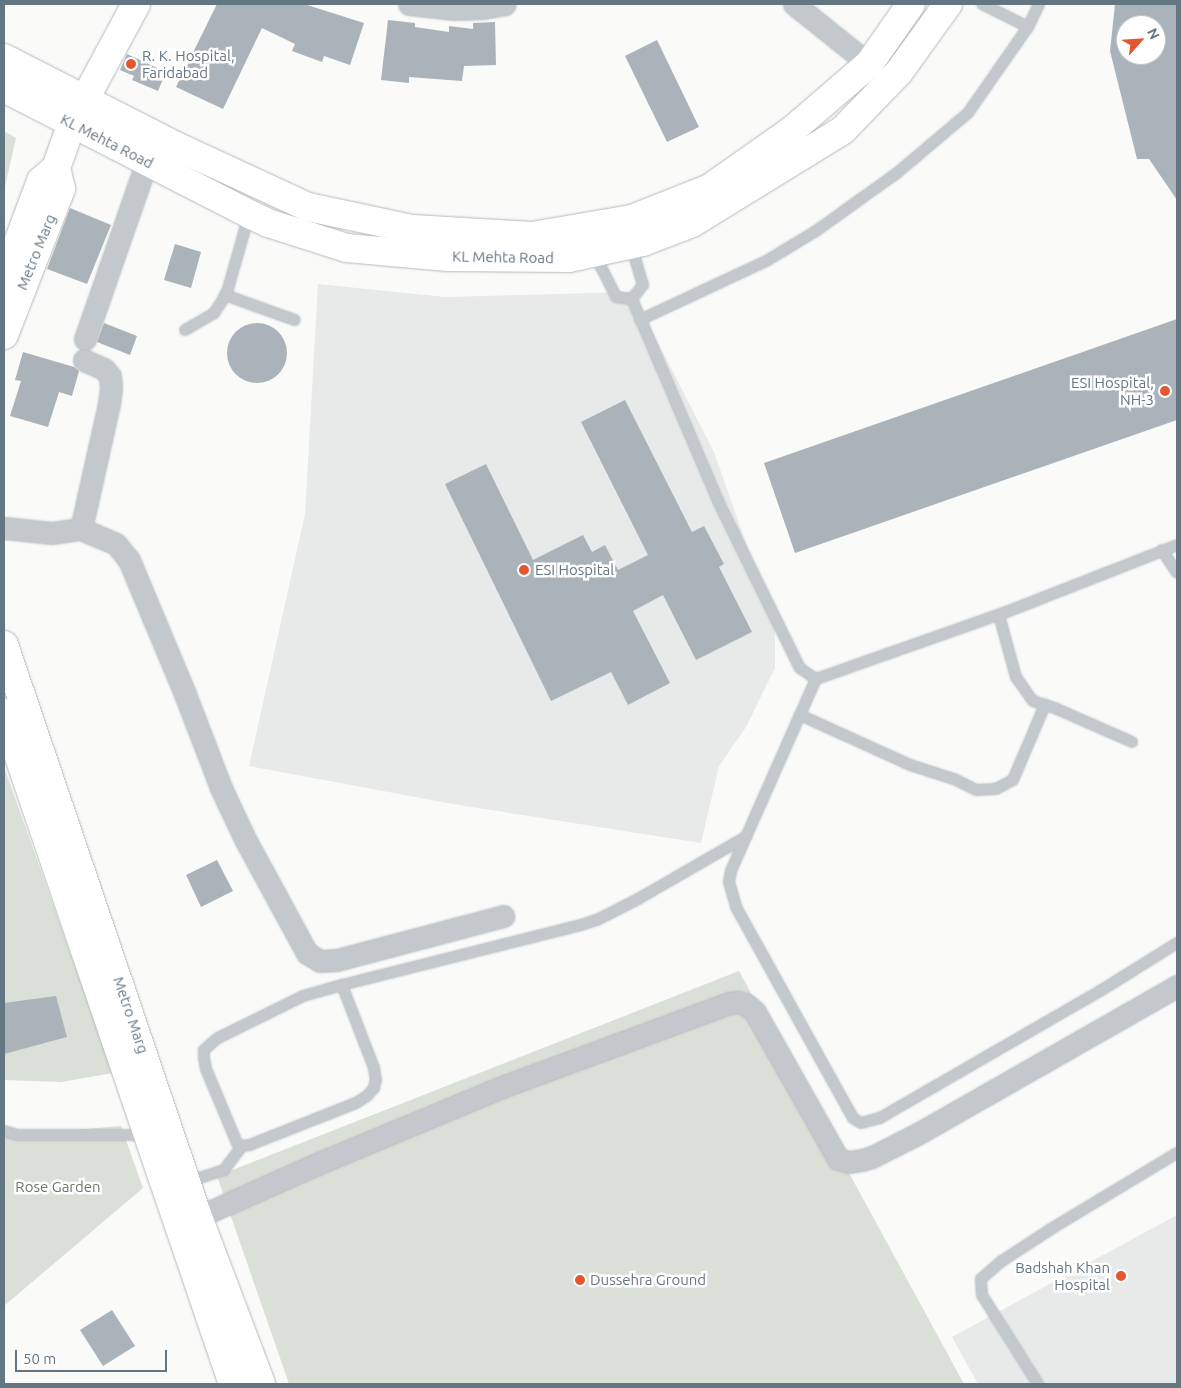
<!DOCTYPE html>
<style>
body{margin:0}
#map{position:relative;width:1181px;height:1388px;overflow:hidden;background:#fafaf8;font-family:Ubuntu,sans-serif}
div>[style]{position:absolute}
.built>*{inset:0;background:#e8e9e9}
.green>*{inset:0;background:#dadfd7}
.building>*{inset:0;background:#aab3b9}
.round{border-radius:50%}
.roads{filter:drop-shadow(0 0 1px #b3babf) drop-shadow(0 0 1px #b3babf)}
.lane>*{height:10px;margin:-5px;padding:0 5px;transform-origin:5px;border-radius:5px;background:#c3c8cc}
.street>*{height:21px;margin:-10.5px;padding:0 10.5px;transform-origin:10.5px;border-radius:10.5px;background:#c3c8cc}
.secondary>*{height:28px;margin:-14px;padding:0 14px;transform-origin:14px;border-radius:14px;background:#fff}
.dots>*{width:14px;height:14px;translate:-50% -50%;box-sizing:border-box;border:2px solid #fff;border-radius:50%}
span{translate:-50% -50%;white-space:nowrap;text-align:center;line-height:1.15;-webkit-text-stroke:5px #fff;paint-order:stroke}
.poi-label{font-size:15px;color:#657683}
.left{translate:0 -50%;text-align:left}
.right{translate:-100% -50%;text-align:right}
.street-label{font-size:15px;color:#657683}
.park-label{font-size:15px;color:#687a64}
.frame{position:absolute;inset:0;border:5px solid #657683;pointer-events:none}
.north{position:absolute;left:1116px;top:15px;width:50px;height:50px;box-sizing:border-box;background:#fff;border:1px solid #c1c8cd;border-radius:50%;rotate:64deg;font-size:14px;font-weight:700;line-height:20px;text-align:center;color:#657683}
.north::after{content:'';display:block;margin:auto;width:18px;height:22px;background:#e4572e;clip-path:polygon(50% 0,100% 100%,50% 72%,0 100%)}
.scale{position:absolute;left:15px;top:1350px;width:152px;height:22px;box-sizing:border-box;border:2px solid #657683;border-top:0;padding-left:6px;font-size:15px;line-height:18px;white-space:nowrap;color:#657683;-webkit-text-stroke:4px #fff;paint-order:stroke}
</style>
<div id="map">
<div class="built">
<i style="clip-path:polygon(318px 284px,445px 297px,632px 292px,714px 452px,775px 626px,775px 668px,746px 727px,719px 766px,701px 843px,453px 804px,249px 766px,305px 514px)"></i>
<i style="clip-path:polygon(1177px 1215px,1177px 1384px,978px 1384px,952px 1337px)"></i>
</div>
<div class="green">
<i style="clip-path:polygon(4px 131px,16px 138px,4px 191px)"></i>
<i style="clip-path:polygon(4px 767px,113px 1073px,61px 1082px,4px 1080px)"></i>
<i style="clip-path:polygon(739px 971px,964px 1384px,289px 1384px,217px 1176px)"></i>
<i style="clip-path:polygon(121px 1126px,143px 1188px,4px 1306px,4px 1136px)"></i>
</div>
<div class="building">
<i style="clip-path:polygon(217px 4px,304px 4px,364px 23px,350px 65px,324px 56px,322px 62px,292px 51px,295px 44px,262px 28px,223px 109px,176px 87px)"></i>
<i style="clip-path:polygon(evenodd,1115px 4px,1177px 4px,1177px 200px,1149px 159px,1137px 159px,1110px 51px,1115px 4px,1126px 25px,1156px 25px,1156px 55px,1126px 55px,1126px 25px)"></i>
<i style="clip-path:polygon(388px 20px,415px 23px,415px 27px,449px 32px,449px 26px,473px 29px,473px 23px,495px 22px,496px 65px,464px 66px,462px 81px,409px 77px,409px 83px,381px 80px)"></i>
<i style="clip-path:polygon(657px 40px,699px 127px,667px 142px,625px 56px)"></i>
<i style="clip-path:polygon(127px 54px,166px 72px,158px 91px,132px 80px,134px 76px,120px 70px)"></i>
<i style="clip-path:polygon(70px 208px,111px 225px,87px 284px,47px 269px)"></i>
<i style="clip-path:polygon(175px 244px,201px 252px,191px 288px,164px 280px)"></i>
<i style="clip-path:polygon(1177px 319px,1177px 420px,795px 553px,764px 463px)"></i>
<i class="round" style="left:227px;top:323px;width:60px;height:60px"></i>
<i style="clip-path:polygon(104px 323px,137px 336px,130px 355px,97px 342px)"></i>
<i style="clip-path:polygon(23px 352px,74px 367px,79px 371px,72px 396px,59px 392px,48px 427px,10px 416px,21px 381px,15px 380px)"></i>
<i style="clip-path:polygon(625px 400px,692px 532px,704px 526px,724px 564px,719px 567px,752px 632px,696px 660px,663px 595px,633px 611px,670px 683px,628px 705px,611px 672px,551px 701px,445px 484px,486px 464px,533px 560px,583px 535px,592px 552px,605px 545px,618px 570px,648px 555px,581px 422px)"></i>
<i style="clip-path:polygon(217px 860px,233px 891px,201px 907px,186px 875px)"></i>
<i style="clip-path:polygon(56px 996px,67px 1037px,4px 1054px,4px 1003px)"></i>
<i style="clip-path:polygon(112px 1310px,135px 1346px,103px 1366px,80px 1330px)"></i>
</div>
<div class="roads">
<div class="lane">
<i style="left:982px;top:4px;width:51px;rotate:26.6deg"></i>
<i style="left:1028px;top:27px;width:25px;rotate:-64deg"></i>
<i style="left:631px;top:245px;width:42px;rotate:73.3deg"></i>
<i style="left:643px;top:285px;width:18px;rotate:128deg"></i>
<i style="left:597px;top:254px;width:14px;rotate:73deg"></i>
<i style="left:601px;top:267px;width:34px;rotate:63deg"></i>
<i style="left:616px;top:297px;width:16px;rotate:7deg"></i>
<i style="left:225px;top:295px;width:74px;rotate:19.7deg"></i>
<i style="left:632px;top:299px;width:222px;rotate:66.9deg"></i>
<i style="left:719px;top:503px;width:184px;rotate:63.9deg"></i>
<i style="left:800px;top:668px;width:19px;rotate:35deg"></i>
<i style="left:816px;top:679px;width:205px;rotate:-19.4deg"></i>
<i style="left:1009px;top:611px;width:180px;rotate:-21.4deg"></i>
<i style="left:640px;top:320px;width:141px;rotate:-25.1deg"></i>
<i style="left:768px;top:260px;width:56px;rotate:-31.1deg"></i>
<i style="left:816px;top:231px;width:100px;rotate:-35.6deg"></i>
<i style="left:897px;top:173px;width:93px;rotate:-40.2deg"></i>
<i style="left:968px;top:113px;width:105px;rotate:-55.1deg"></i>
<i style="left:185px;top:330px;width:34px;rotate:-30deg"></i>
<i style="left:214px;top:313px;width:14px;rotate:-56deg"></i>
<i style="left:222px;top:301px;width:13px;rotate:-63deg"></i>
<i style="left:228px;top:289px;width:77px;rotate:-74.2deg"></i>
<i style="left:1162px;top:550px;width:27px;rotate:57deg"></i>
<i style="left:999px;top:615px;width:64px;rotate:74.7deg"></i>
<i style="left:1016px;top:677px;width:29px;rotate:55deg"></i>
<i style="left:1033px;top:701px;width:25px;rotate:18deg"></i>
<i style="left:1057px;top:709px;width:82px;rotate:23.7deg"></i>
<i style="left:816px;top:679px;width:210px;rotate:113.9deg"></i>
<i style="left:731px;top:871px;width:11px;rotate:100deg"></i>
<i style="left:729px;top:882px;width:26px;rotate:74deg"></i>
<i style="left:736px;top:907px;width:241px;rotate:61deg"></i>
<i style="left:853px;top:1118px;width:9px;rotate:32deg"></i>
<i style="left:861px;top:1123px;width:20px;rotate:-15deg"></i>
<i style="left:880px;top:1118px;width:254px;rotate:-30deg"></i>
<i style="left:1100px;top:991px;width:91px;rotate:-31.9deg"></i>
<i style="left:800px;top:715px;width:121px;rotate:24.4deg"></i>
<i style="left:910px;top:765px;width:46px;rotate:17.7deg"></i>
<i style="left:954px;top:779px;width:25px;rotate:26deg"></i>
<i style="left:977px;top:790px;width:19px;rotate:-3deg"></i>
<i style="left:996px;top:789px;width:19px;rotate:-28deg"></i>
<i style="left:1013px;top:780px;width:82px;rotate:-66.9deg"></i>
<i style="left:342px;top:985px;width:89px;rotate:68.9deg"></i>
<i style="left:374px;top:1068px;width:12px;rotate:81deg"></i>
<i style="left:376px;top:1080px;width:8px;rotate:104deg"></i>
<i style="left:374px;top:1088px;width:11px;rotate:131deg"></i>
<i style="left:367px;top:1096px;width:13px;rotate:148deg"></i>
<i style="left:356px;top:1103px;width:114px;rotate:158.4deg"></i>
<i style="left:250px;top:1145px;width:8px;rotate:173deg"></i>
<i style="left:242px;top:1146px;width:6px;rotate:-149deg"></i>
<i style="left:237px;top:1143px;width:80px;rotate:-112.7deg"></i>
<i style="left:206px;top:1069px;width:11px;rotate:-100deg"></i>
<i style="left:204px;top:1058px;width:8px;rotate:-90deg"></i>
<i style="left:204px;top:1050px;width:18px;rotate:-41deg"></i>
<i style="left:218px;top:1038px;width:95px;rotate:-26.3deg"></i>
<i style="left:303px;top:996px;width:41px;rotate:-15.8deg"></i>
<i style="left:342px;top:985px;width:246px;rotate:-14.1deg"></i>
<i style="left:581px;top:925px;width:19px;rotate:-18deg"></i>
<i style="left:599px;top:919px;width:44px;rotate:-27.1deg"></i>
<i style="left:638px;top:899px;width:125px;rotate:-29.9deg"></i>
<i style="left:4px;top:1131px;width:14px;rotate:17deg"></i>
<i style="left:17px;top:1135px;width:129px"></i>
<i style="left:187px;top:1182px;width:39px;rotate:-18deg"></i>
<i style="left:224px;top:1170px;width:30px;rotate:-53deg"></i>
<i style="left:1038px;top:1384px;width:105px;rotate:-122.2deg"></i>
<i style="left:982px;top:1295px;width:16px;rotate:-94deg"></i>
<i style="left:981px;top:1279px;width:28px;rotate:-41deg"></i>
<i style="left:1002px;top:1261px;width:59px;rotate:-33.1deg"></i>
<i style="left:1051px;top:1229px;width:147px;rotate:-31.1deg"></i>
</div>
<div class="street">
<i style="left:409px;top:4px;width:46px;rotate:6.2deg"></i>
<i style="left:455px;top:9px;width:28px;rotate:-2deg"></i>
<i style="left:483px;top:8px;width:22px;rotate:-10deg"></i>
<i style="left:794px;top:4px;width:96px;rotate:38.7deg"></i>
<i style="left:85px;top:339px;width:188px;rotate:-70.8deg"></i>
<i style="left:4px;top:528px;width:48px;rotate:5.9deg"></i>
<i style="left:52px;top:533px;width:29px;rotate:-8deg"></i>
<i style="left:81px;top:529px;width:38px;rotate:23deg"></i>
<i style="left:116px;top:544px;width:21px;rotate:51deg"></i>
<i style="left:129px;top:560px;width:145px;rotate:67.3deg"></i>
<i style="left:185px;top:694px;width:101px;rotate:69deg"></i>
<i style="left:221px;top:788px;width:56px;rotate:64.8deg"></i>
<i style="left:245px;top:839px;width:130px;rotate:61.5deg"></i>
<i style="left:307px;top:953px;width:15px;rotate:32deg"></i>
<i style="left:320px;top:961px;width:17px;rotate:-3deg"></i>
<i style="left:337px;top:960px;width:172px;rotate:-14.8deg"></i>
<i style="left:81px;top:529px;width:128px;rotate:-77.4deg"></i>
<i style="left:109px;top:404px;width:16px;rotate:-83deg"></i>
<i style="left:111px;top:388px;width:12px;rotate:-95deg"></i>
<i style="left:110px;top:376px;width:9px;rotate:-131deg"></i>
<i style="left:104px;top:369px;width:22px;rotate:-156deg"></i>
<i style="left:198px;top:1217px;width:130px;rotate:-24deg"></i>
<i style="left:317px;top:1164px;width:200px;rotate:-22.6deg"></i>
<i style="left:502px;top:1087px;width:242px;rotate:-20.3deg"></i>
<i style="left:729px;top:1003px;width:9px;rotate:-6deg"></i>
<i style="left:738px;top:1002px;width:9px;rotate:18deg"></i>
<i style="left:747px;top:1005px;width:11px;rotate:41deg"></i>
<i style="left:755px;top:1012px;width:169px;rotate:60.5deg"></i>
<i style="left:838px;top:1159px;width:11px;rotate:15deg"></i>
<i style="left:849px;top:1162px;width:13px;rotate:-9deg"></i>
<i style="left:862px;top:1160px;width:10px;rotate:-17deg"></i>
<i style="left:872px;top:1157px;width:55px;rotate:-27deg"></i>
<i style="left:921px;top:1132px;width:295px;rotate:-29.7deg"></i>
</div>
<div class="secondary">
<i style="left:4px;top:58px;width:195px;rotate:27.1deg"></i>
<i style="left:178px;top:147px;width:143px;rotate:24.8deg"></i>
<i style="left:308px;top:207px;width:106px;rotate:11.9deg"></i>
<i style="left:412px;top:229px;width:120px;rotate:3.3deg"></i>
<i style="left:532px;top:236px;width:101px;rotate:-9.6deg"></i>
<i style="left:632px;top:219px;width:84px;rotate:-21.7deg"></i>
<i style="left:710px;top:188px;width:99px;rotate:-35.1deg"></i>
<i style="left:791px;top:131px;width:103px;rotate:-40.7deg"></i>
<i style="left:869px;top:64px;width:73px;rotate:-55deg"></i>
<i style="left:4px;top:88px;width:276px;rotate:27.2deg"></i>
<i style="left:249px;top:214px;width:21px;rotate:25deg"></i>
<i style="left:268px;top:223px;width:83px;rotate:17.6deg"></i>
<i style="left:347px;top:248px;width:101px;rotate:5.1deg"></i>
<i style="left:448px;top:257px;width:121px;rotate:0.5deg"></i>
<i style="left:569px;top:258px;width:76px;rotate:-12.2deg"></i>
<i style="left:643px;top:242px;width:53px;rotate:-21.2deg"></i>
<i style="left:692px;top:223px;width:177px;rotate:-31.6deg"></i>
<i style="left:843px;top:130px;width:81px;rotate:-46deg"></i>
<i style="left:899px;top:72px;width:84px;rotate:-54.2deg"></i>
<i style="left:4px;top:280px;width:106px;rotate:-69.5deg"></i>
<i style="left:41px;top:181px;width:20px;rotate:-41deg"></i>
<i style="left:4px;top:335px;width:157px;rotate:-68.7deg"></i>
<i style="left:61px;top:189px;width:22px;rotate:-103deg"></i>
<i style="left:56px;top:168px;width:48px;rotate:-70.4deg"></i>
<i style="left:72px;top:123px;width:135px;rotate:-61.7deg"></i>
<i style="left:4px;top:645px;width:604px;rotate:71.27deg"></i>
<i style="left:198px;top:1217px;width:178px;rotate:69.3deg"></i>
<i style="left:4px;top:713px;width:709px;rotate:71.16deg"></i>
</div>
</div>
<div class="dots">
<i style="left:131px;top:64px;background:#e4572e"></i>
<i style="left:1165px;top:391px;background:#e4572e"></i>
<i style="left:524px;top:570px;background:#e4572e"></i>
<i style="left:1121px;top:1276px;background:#e4572e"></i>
<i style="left:580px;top:1280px;background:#e4572e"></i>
</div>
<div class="poi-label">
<span class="left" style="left:142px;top:64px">R. K. Hospital,<br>Faridabad</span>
<span class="right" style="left:1154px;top:391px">ESI Hospital,<br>NH-3</span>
<span class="left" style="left:535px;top:570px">ESI Hospital</span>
<span class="right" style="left:1110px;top:1276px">Badshah Khan<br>Hospital</span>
<span class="left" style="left:590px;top:1280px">Dussehra Ground</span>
</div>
<div class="street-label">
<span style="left:107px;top:141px;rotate:27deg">KL Mehta Road</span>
<span style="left:36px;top:252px;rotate:-68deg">Metro Marg</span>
<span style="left:503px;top:257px;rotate:1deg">KL Mehta Road</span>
<span style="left:131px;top:1015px;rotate:71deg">Metro Marg</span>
</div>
<div class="park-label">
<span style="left:58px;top:1187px">Rose Garden</span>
</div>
<div class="frame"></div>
<div class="north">N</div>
<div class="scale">50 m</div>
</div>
